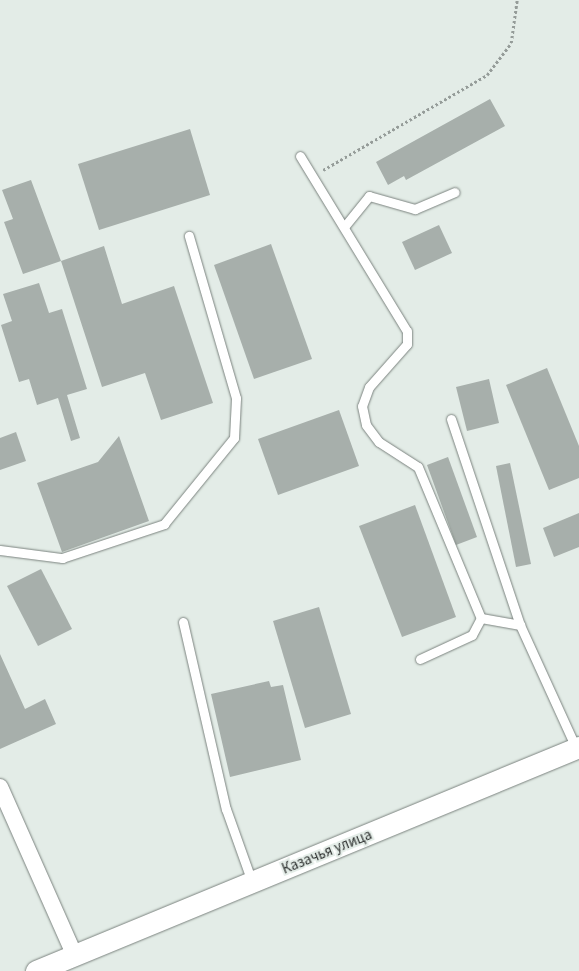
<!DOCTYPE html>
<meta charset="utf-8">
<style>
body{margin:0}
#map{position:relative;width:579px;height:971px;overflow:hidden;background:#e3ece7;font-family:"Source Sans 3",sans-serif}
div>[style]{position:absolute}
.building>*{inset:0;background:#a7afab}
.path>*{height:2.5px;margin-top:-1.25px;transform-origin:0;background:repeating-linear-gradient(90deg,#959c99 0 2.5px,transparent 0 5px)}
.roads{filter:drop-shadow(0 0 1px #7b837f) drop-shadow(0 0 1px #7b837f)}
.service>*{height:9px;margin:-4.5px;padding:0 4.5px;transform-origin:4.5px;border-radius:4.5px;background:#fff}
.minor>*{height:16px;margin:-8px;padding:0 8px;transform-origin:8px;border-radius:8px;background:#fff}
.tertiary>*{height:21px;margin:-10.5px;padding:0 10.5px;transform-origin:10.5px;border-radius:10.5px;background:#fff}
span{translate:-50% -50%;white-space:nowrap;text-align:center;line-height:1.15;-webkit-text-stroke:4px #e3ece7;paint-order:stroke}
.street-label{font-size:15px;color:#2e3130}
</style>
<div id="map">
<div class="building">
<i style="clip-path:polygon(490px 99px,505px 126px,406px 180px,404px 176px,388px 185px,376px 162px)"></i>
<i style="clip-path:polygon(190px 129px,210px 195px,99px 230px,78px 164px)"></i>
<i style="clip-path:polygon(31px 180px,61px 261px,23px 274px,4px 222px,13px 219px,2px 190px)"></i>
<i style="clip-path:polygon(439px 225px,452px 253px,415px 270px,402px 242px)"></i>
<i style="clip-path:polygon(271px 244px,312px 359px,254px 379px,214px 265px)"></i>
<i style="clip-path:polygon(104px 246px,122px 304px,174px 286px,213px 403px,161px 420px,145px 373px,102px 387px,61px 261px)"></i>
<i style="clip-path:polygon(39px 283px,49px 313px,62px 309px,87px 389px,67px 395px,80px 438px,71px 441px,58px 398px,37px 405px,29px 379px,19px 382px,1px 325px,12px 321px,3px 294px)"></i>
<i style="clip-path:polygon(547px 368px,579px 446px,579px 478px,549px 490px,506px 385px)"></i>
<i style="clip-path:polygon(489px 379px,499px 423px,467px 431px,456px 387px)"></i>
<i style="clip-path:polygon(339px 410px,359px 466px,278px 495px,258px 439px)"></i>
<i style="clip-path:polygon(16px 432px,26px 461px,0 470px,0 438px)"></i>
<i style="clip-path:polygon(119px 436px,149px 521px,62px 552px,37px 483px,98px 462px)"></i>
<i style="clip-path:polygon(448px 457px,477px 537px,456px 545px,427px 465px)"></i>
<i style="clip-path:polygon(510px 463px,531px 564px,516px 567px,496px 466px)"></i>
<i style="clip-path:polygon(415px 505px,456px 617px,402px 637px,359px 526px)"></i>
<i style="clip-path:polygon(579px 513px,579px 547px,554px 557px,543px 528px)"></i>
<i style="clip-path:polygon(41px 569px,72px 629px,38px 646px,7px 586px)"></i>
<i style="clip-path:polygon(319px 607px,351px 714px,305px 728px,273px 621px)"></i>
<i style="clip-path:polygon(0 654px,25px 709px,45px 699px,56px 724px,0 749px)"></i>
<i style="clip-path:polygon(269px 681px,271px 687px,283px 685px,301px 760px,230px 777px,211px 694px)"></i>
</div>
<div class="path">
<i style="left:323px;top:170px;width:190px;rotate:-30.1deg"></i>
<i style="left:487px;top:75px;width:40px;rotate:-53deg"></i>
<i style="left:511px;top:43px;width:43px;rotate:-82.1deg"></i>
</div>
<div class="roads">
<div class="service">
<i style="left:300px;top:156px;width:205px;rotate:58.6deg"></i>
<i style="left:407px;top:331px;width:13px;rotate:90deg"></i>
<i style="left:407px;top:344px;width:57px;rotate:131.5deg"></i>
<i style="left:369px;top:387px;width:20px;rotate:110deg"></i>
<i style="left:362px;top:406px;width:19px;rotate:78deg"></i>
<i style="left:366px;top:425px;width:21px;rotate:53deg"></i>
<i style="left:379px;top:442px;width:46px;rotate:32.7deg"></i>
<i style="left:418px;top:467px;width:164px;rotate:67.4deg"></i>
<i style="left:344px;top:227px;width:40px;rotate:-51deg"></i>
<i style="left:369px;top:196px;width:48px;rotate:15.8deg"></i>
<i style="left:415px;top:209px;width:43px;rotate:-23deg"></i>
<i style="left:451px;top:419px;width:217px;rotate:71.5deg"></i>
<i style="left:520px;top:625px;width:135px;rotate:65.5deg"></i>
<i style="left:0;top:550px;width:63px;rotate:7.4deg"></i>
<i style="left:62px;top:558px;width:108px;rotate:-18.4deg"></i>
<i style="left:164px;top:524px;width:111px;rotate:-50.9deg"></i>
<i style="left:234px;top:438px;width:40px;rotate:-87.1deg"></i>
<i style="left:236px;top:398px;width:169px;rotate:-106.2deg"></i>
<i style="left:183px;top:622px;width:192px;rotate:77.1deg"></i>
<i style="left:226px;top:809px;width:77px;rotate:70.4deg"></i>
<i style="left:420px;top:659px;width:57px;rotate:-24.8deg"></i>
<i style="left:472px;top:635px;width:19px;rotate:-62deg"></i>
<i style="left:481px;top:618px;width:40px;rotate:10deg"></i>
</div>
<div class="minor">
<i style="left:0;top:787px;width:183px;rotate:66.1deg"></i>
</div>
<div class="tertiary">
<i style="left:36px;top:971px;width:587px;rotate:-22.42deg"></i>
</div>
</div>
<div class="street-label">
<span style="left:327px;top:852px;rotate:-22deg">Казачья улица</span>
</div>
</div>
